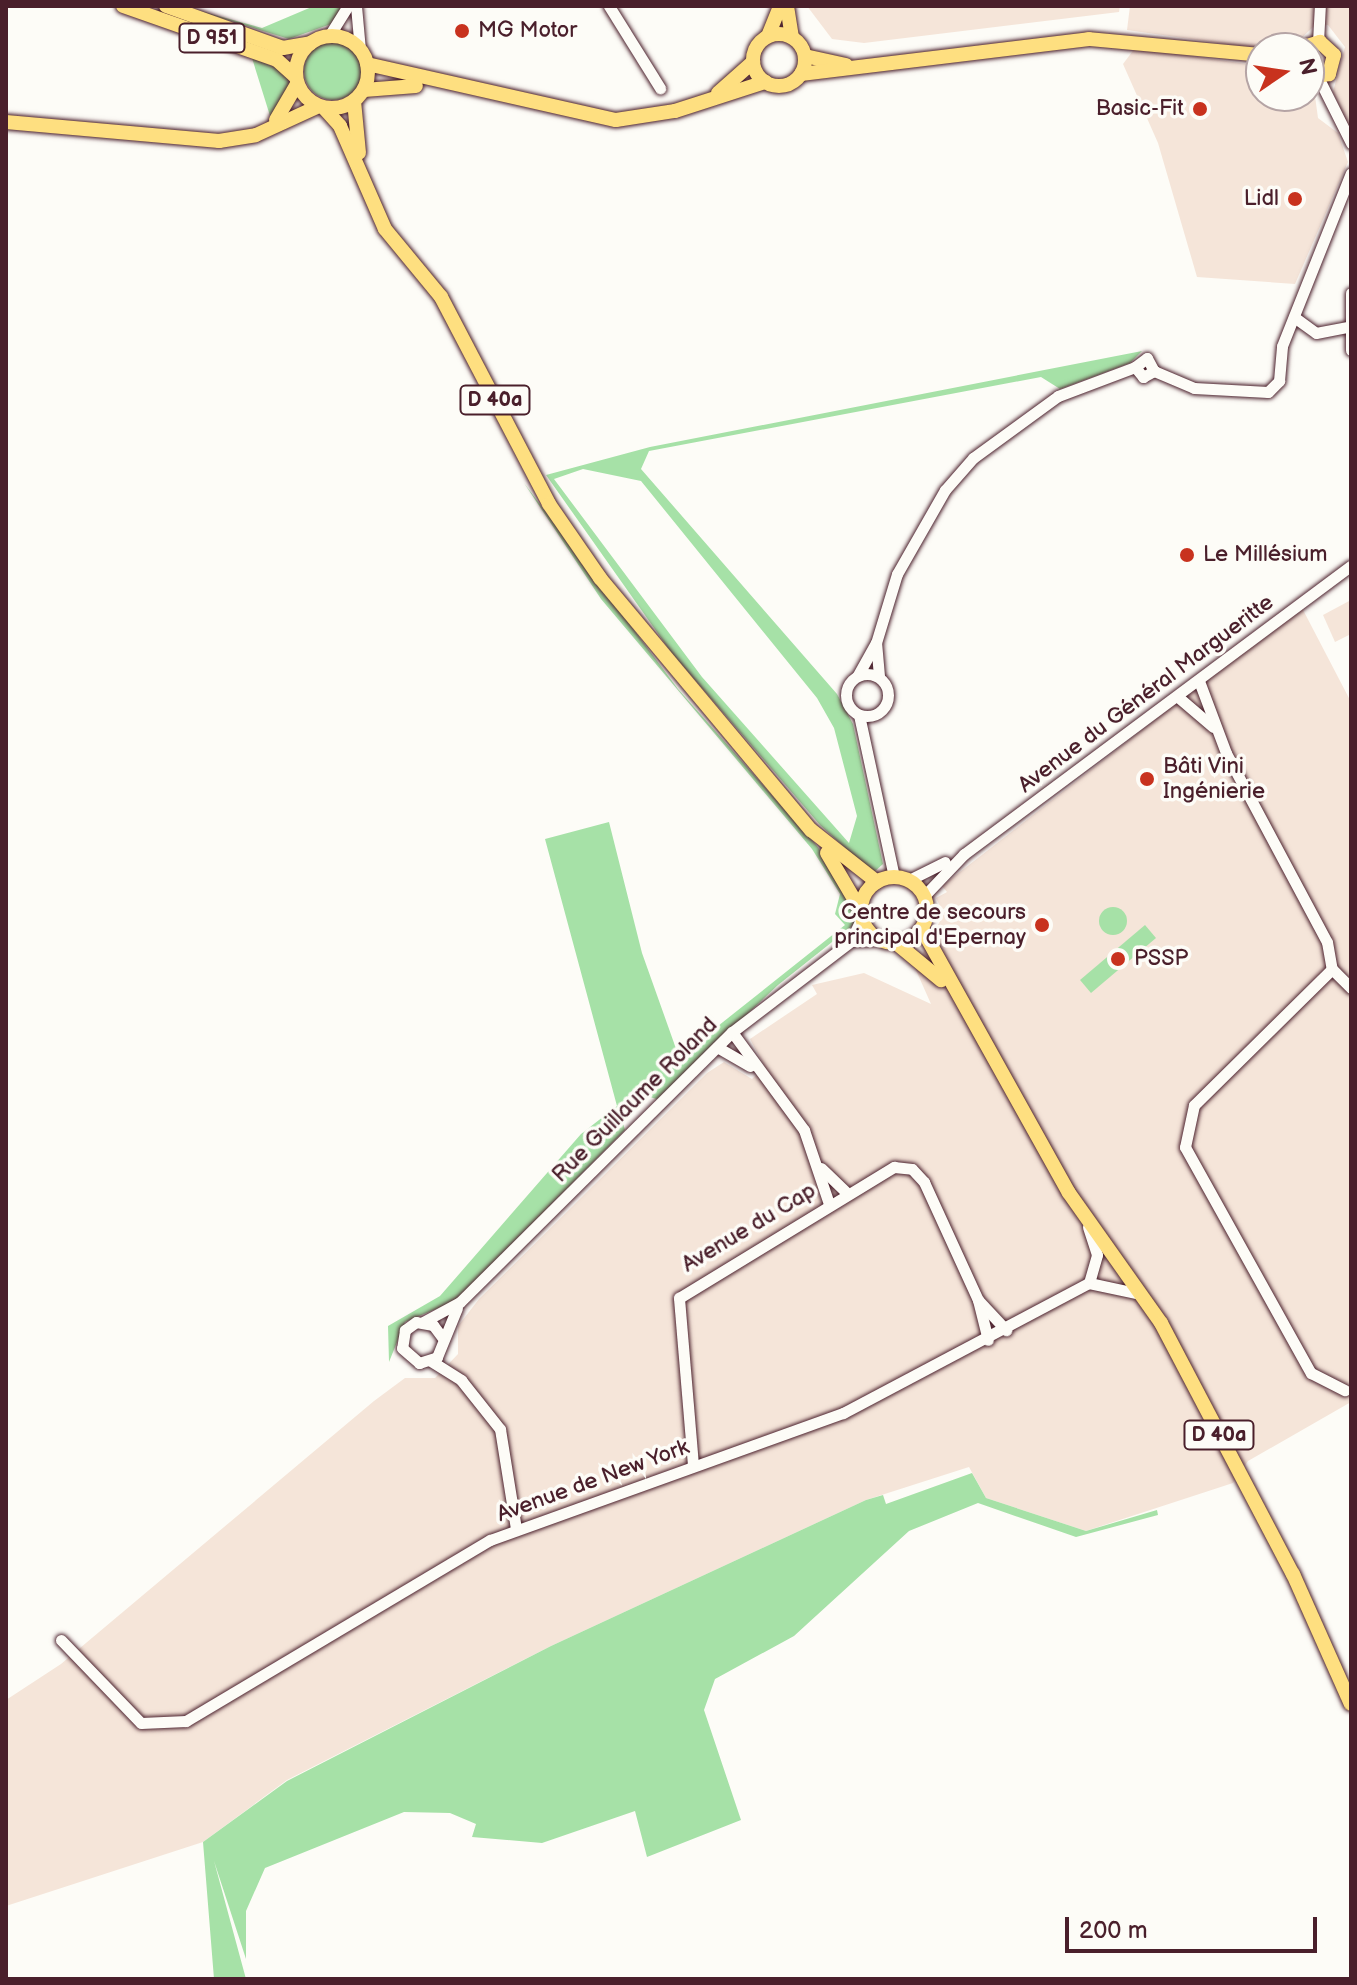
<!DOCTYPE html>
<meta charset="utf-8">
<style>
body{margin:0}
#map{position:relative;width:1357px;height:1985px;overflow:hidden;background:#fdfcf7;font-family:"Balsamiq Sans",sans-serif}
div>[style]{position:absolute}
.built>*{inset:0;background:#f5e5d9}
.green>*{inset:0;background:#a6e1a7}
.round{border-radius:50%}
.roads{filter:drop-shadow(0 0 2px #4a1f2b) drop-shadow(0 0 2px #4a1f2b)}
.minor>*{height:11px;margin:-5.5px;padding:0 5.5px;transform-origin:5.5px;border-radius:5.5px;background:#fdfcf7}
.minor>.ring{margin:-5.5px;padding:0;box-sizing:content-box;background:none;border:11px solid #fdfcf7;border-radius:50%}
.major>*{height:14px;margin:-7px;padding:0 7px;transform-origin:7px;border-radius:7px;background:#fedf80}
.major>.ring{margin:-7px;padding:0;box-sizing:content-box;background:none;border:14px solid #fedf80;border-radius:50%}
.dots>*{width:22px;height:22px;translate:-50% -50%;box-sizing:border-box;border:4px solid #fdfcf7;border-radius:50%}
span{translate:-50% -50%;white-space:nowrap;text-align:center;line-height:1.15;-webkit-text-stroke:7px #fdfcf7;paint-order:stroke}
.shield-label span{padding:2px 6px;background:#fdfcf7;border:2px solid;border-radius:6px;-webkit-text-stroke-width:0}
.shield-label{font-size:20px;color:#4a1f2b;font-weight:700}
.poi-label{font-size:22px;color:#4a1f2b}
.left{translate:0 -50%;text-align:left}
.right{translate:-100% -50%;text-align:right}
.street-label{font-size:22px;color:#4a1f2b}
.frame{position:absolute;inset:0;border:8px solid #4a1f2b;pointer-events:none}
.north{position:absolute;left:1245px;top:32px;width:80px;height:80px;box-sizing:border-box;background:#fdfcf7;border:2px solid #b5a4a5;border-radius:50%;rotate:77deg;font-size:22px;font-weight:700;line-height:32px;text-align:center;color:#4a1f2b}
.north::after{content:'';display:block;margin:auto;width:28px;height:36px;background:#c8321e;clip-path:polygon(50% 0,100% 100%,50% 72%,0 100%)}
.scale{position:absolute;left:1065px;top:1917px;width:252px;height:36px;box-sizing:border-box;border:4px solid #4a1f2b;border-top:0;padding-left:10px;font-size:24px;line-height:28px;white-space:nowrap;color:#4a1f2b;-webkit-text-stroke:6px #fdfcf7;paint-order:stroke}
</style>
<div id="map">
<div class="built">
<i style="clip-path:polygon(807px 6px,1120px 6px,1119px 12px,864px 43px,832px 39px)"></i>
<i style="clip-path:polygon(1130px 6px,1351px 6px,1351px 132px,1333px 92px,1345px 47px,1328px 25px,1313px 27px,1292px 47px,1261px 49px,1127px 30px)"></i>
<i style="clip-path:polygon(1135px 48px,1261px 66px,1261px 96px,1315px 96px,1318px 118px,1338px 133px,1348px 162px,1295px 284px,1197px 277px,1158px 143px,1123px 64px)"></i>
<i style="clip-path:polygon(1351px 600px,1351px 634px,1335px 642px,1323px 615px)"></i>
<i style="clip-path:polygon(1301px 606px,1351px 702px,1351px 1402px,1248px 1461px,1233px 1483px,1086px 1531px,986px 1498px,969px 1467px,866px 1500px,551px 1646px,287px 1780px,203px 1842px,6px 1906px,6px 1700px,61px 1664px,374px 1401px,405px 1378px,435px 1378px,458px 1354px,458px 1326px,479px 1299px,707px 1073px,724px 1062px,752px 1079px,765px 1067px,750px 1039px,817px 994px,812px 985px,864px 973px,931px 1004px,915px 968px,948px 906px,942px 910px,936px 898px,947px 892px,942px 886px)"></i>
</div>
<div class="green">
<i style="clip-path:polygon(182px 6px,262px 28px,314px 6px,342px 6px,331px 24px,289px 39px)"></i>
<i class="round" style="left:304px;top:42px;width:58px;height:58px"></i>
<i style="clip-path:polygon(252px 58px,286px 72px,290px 86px,271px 119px)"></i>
<i style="clip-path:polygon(evenodd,1142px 351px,1130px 363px,1060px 389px,1041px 377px,649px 451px,641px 469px,837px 694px,853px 724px,883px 864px,873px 873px,820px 825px,671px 652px,546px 475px,650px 447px,1142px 351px,583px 469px,641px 481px,817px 698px,834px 728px,857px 816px,849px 843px,702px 677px,554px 479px,583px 469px)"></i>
<i style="clip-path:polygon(524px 483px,678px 689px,817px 846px,856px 902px,856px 923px,778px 985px,657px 1099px,633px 1093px,618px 1107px,625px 1130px,455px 1301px,405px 1322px,389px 1362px,388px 1326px,440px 1296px,581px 1134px,617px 1106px,545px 839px,609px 822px,642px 953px,679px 1057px,845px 925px,835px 914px,840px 894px,812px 849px,601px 599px)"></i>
<i class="round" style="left:1099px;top:907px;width:28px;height:28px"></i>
<i style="clip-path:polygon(1145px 925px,1156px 938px,1091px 993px,1080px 980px)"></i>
<i style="clip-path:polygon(972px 1473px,986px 1498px,1086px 1531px,1157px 1510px,1158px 1515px,1076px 1537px,978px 1503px,909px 1531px,794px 1636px,715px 1679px,704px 1710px,741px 1820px,647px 1857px,635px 1811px,542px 1843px,472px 1837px,476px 1824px,450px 1813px,404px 1812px,265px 1868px,246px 1911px,246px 1959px,214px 1861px,246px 1979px,214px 1979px,203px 1842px,287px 1781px,551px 1646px,866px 1500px,883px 1495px,886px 1504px)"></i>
</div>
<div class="roads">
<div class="minor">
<i style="left:356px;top:6px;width:44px;rotate:84.8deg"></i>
<i style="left:609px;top:6px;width:97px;rotate:58.1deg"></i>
<i style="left:329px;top:36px;width:36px;rotate:-58deg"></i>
<i style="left:1318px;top:42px;width:36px;rotate:-87deg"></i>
<i style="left:1319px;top:79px;width:72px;rotate:63.4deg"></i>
<i style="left:1351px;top:293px;width:57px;rotate:90deg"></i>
<i style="left:1294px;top:317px;width:27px;rotate:36deg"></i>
<i style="left:1316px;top:333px;width:31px;rotate:-11deg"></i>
<i style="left:1135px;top:367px;width:15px;rotate:-37deg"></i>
<i style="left:1147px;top:358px;width:15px;rotate:62deg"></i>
<i style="left:1154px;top:371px;width:43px;rotate:23deg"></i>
<i style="left:1194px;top:388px;width:74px;rotate:3.1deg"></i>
<i style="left:1268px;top:392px;width:16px;rotate:-45deg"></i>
<i style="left:1279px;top:381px;width:35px;rotate:-85deg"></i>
<i style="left:1282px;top:346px;width:186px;rotate:-68.3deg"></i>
<i class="ring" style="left:846px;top:674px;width:31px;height:31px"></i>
<i style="left:858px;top:675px;width:37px;rotate:-61deg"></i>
<i style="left:879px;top:676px;width:33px;rotate:-95deg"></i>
<i style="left:876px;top:643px;width:72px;rotate:-73.1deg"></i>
<i style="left:897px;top:574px;width:97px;rotate:-60.3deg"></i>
<i style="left:945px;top:490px;width:43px;rotate:-48.8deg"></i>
<i style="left:973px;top:458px;width:105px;rotate:-36.1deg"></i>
<i style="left:1058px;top:396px;width:82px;rotate:-20.6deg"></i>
<i style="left:1135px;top:367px;width:13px;rotate:51deg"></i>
<i style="left:1143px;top:377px;width:13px;rotate:-29deg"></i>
<i style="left:1199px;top:681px;width:77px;rotate:69.4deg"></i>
<i style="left:1226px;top:753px;width:214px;rotate:61.9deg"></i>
<i style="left:1327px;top:942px;width:27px;rotate:80deg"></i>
<i style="left:1332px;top:969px;width:194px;rotate:135.4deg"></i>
<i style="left:1194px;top:1105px;width:43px;rotate:102.1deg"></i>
<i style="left:1185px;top:1147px;width:259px;rotate:60.9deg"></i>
<i style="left:1311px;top:1373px;width:38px;rotate:27deg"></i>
<i style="left:1178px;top:697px;width:46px;rotate:40.6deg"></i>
<i style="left:859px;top:715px;width:166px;rotate:77.8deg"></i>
<i style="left:909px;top:880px;width:40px;rotate:-26.6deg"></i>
<i style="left:924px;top:896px;width:58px;rotate:-46.4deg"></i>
<i style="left:964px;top:854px;width:482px;rotate:-36.7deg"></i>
<i style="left:862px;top:917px;width:26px;rotate:115deg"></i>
<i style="left:851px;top:941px;width:29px;rotate:-2deg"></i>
<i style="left:1332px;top:969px;width:27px;rotate:45deg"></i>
<i style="left:732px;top:1032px;width:122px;rotate:53.7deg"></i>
<i style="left:804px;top:1130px;width:78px;rotate:71.3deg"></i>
<i style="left:717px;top:1047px;width:38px;rotate:30deg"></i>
<i style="left:821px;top:1168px;width:35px;rotate:44deg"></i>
<i style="left:1088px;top:1227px;width:29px;rotate:72deg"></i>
<i style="left:1097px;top:1255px;width:29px;rotate:106deg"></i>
<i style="left:1089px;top:1283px;width:52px;rotate:12.2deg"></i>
<i style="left:979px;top:1301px;width:40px;rotate:47deg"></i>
<i style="left:423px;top:1322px;width:42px;rotate:-28.4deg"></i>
<i style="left:460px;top:1302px;width:383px;rotate:-44.8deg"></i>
<i style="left:732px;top:1032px;width:150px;rotate:-37.4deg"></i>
<i style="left:442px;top:1337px;width:15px;rotate:-127deg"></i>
<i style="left:433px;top:1325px;width:17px;rotate:-170deg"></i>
<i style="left:416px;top:1322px;width:14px;rotate:144deg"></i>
<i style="left:405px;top:1330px;width:18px;rotate:99deg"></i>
<i style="left:402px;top:1348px;width:23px;rotate:41deg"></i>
<i style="left:419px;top:1363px;width:19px;rotate:-18deg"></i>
<i style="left:437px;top:1357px;width:53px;rotate:-67.8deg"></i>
<i style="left:431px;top:1361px;width:36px;rotate:32deg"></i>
<i style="left:461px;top:1380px;width:63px;rotate:51.5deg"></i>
<i style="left:500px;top:1429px;width:101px;rotate:80.9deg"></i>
<i style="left:693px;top:1465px;width:168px;rotate:-94.8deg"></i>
<i style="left:679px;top:1298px;width:252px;rotate:-31.4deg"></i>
<i style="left:894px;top:1167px;width:18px;rotate:6deg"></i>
<i style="left:912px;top:1169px;width:18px;rotate:47deg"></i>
<i style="left:924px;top:1182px;width:130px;rotate:65.4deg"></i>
<i style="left:978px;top:1300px;width:41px;rotate:76deg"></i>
<i style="left:61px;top:1640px;width:115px;rotate:46.1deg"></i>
<i style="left:141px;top:1723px;width:45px;rotate:-2.5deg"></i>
<i style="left:186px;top:1721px;width:354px;rotate:-30.8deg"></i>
<i style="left:490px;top:1540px;width:375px;rotate:-19.8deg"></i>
<i style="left:843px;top:1413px;width:278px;rotate:-27.9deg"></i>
</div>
<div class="major">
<i style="left:123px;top:6px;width:163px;rotate:19.3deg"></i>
<i style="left:277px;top:60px;width:25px;rotate:42deg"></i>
<i style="left:166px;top:6px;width:124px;rotate:19.7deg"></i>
<i style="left:283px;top:48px;width:28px;rotate:-10deg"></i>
<i style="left:787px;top:6px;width:30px;rotate:81deg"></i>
<i class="ring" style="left:753px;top:34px;width:38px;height:38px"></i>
<i class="ring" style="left:296px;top:36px;width:58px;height:58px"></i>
<i style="left:768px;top:36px;width:32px;rotate:-68deg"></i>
<i style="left:1301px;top:48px;width:20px;rotate:-18deg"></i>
<i style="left:1320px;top:42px;width:19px;rotate:43deg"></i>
<i style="left:1334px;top:55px;width:20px;rotate:105deg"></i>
<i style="left:1329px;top:74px;width:20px;rotate:169deg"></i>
<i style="left:805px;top:56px;width:42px;rotate:12.4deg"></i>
<i style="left:367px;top:64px;width:255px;rotate:12.7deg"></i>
<i style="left:616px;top:120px;width:60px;rotate:-8.7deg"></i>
<i style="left:675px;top:111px;width:95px;rotate:-17.9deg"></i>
<i style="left:801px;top:74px;width:290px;rotate:-6.9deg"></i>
<i style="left:1089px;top:39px;width:173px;rotate:5.3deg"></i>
<i style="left:364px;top:90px;width:52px;rotate:-4.4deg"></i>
<i style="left:718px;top:93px;width:47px;rotate:-41.5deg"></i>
<i style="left:354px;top:101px;width:52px;rotate:84.5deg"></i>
<i style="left:324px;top:108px;width:24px;rotate:48deg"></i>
<i style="left:340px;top:126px;width:112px;rotate:66.4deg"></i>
<i style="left:385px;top:229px;width:88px;rotate:50.5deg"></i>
<i style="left:441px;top:297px;width:233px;rotate:62.4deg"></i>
<i style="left:549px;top:504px;width:90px;rotate:55.4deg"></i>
<i style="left:600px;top:578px;width:329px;rotate:50.1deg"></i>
<i style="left:811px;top:830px;width:84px;rotate:38.2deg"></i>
<i style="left:276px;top:120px;width:42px;rotate:-59.7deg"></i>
<i style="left:6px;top:122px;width:214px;rotate:5.1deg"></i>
<i style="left:219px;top:141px;width:37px;rotate:-9deg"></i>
<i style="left:256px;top:135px;width:69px;rotate:-24.7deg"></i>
<i style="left:827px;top:853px;width:67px;rotate:59.6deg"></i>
<i class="ring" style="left:861px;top:877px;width:52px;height:52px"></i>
<i style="left:922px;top:929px;width:302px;rotate:60.9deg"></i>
<i style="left:1069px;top:1193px;width:159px;rotate:54.7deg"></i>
<i style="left:1161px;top:1323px;width:284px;rotate:62.3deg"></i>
<i style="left:1293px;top:1574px;width:142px;rotate:66deg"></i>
<i style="left:895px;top:942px;width:60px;rotate:39.6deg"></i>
</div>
</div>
<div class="dots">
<i style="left:462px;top:31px;background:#c8321e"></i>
<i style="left:1200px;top:109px;background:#c8321e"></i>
<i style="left:1295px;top:199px;background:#c8321e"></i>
<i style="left:1187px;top:555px;background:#c8321e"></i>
<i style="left:1147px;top:779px;background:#c8321e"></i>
<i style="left:1042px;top:925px;background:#c8321e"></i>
<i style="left:1118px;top:959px;background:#c8321e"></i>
</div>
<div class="shield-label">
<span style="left:212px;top:38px">D 951</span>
<span style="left:495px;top:400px">D 40a</span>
<span style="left:1219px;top:1435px">D 40a</span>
</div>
<div class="poi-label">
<span class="left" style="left:478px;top:31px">MG Motor</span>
<span class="right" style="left:1184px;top:109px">Basic-Fit</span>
<span class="right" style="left:1279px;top:199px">Lidl</span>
<span class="left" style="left:1203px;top:555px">Le Millésium</span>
<span class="left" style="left:1163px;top:779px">Bâti Vini<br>Ingénierie</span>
<span class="right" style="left:1026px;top:925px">Centre de secours<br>principal d'Epernay</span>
<span class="left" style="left:1134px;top:959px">PSSP</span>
</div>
<div class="street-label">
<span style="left:1146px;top:694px;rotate:-37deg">Avenue du Général Margueritte</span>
<span style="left:635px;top:1100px;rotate:-45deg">Rue Guillaume Roland</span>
<span style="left:749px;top:1228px;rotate:-31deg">Avenue du Cap</span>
<span style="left:593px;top:1481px;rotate:-20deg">Avenue de New York</span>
</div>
<div class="frame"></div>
<div class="north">N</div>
<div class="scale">200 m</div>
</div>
